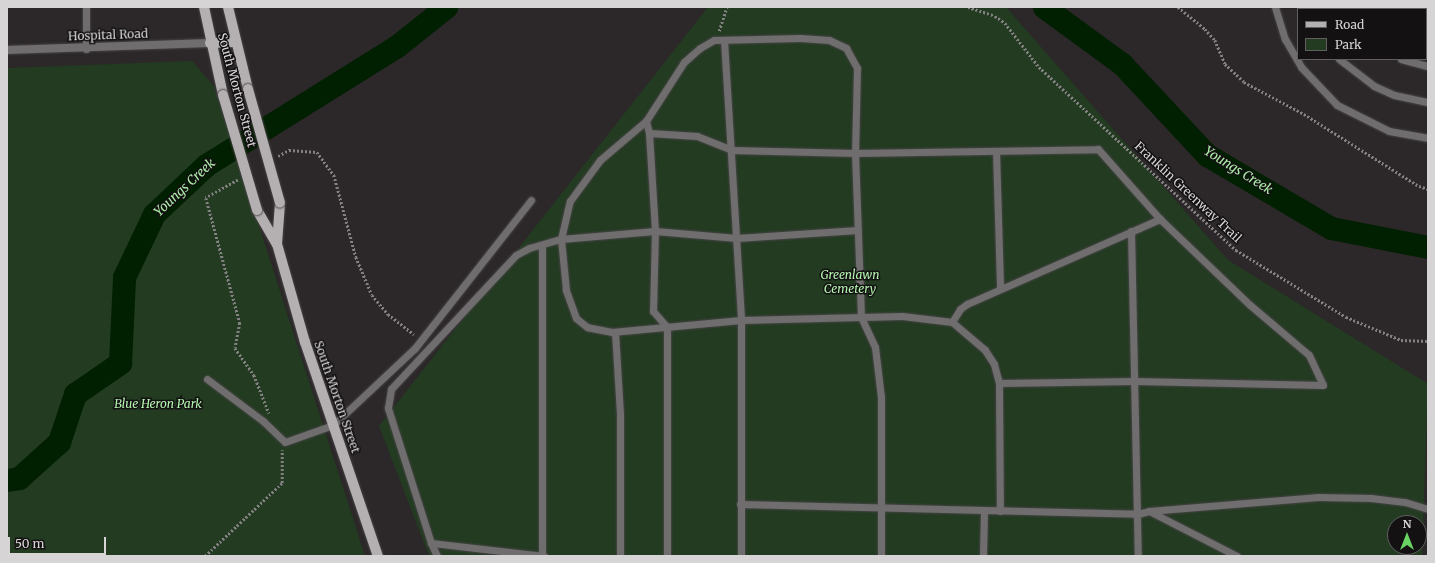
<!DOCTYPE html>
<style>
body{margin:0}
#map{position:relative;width:1435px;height:563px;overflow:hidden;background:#2c2829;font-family:Merriweather,serif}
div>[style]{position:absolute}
.green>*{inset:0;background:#223b21}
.river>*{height:23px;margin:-11.5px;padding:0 11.5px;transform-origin:11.5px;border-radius:11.5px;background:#011f01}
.path>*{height:2.5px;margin-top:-1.25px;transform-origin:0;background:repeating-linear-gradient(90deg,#848182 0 2px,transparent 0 4px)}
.roads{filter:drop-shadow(0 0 1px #474445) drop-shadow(0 0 1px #474445)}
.lane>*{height:7px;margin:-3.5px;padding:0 3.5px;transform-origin:3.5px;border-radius:3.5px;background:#6f6d6d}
.street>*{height:8px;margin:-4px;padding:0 4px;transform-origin:4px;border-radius:4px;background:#6f6d6d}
.primary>*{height:10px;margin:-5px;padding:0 5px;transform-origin:5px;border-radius:5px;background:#b4b0b1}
.bridges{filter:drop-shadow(0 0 1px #474445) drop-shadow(0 0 1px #474445)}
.primary-bridge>*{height:10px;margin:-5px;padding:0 5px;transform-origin:5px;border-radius:5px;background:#b4b0b1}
span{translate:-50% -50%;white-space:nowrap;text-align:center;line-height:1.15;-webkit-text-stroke:3px #131112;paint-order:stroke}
.street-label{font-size:12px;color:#d6d4d5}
.park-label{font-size:12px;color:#b5f6b0;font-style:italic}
.water-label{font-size:13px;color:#aeeea9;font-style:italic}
.frame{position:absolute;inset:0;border:8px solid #d6d4d5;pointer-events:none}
.legend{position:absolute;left:1297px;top:8px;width:130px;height:52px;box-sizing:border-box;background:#131112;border:1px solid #615f60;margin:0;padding:5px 7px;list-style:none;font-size:12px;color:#d6d4d5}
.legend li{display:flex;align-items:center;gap:8px;height:20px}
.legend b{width:20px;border:1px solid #615f60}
.north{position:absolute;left:1387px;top:515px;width:40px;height:40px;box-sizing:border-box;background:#131112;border:1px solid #615f60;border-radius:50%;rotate:0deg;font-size:11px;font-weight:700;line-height:16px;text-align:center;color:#d6d4d5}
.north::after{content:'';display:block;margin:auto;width:14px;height:18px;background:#69d464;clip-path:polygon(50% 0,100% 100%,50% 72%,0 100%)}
.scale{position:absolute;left:8px;top:537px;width:98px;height:18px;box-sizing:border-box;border:2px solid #d6d4d5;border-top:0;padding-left:5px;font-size:12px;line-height:14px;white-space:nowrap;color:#d6d4d5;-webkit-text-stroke:3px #131112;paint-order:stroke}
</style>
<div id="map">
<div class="green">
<i style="clip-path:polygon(evenodd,708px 7px,1006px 7px,1228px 260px,1428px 384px,1422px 556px,429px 556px,379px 426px,708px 7px,1395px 523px,1419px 523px,1419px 547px,1395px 547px,1395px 523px)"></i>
<i style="clip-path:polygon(192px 61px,214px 86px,365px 556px,7px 556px,7px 68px)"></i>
</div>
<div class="river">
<i style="left:1044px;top:7px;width:97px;rotate:36.2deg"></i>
<i style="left:1122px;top:64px;width:125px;rotate:47deg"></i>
<i style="left:1207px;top:155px;width:144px;rotate:30.5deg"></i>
<i style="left:1331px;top:228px;width:99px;rotate:11.1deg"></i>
<i style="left:7px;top:480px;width:12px;rotate:-9deg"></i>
<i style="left:19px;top:478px;width:54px;rotate:-42deg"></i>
<i style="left:59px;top:442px;width:51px;rotate:-71.6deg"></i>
<i style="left:75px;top:394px;width:55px;rotate:-34.6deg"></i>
<i style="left:120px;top:363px;width:86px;rotate:-87.3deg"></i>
<i style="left:124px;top:277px;width:70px;rotate:-64.5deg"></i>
<i style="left:154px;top:214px;width:71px;rotate:-43.3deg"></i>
<i style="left:206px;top:165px;width:225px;rotate:-31.9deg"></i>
<i style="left:397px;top:46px;width:63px;rotate:-38.5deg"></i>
</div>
<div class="path">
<i style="left:968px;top:7px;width:28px;rotate:18deg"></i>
<i style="left:995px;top:16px;width:12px;rotate:35deg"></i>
<i style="left:1005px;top:23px;width:56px;rotate:52.3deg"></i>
<i style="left:1039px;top:67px;width:269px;rotate:42.9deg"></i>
<i style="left:1236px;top:250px;width:129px;rotate:31.3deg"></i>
<i style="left:1346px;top:317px;width:60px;rotate:22.7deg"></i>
<i style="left:1401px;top:340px;width:27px;rotate:2deg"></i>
<i style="left:1178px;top:7px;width:35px;rotate:39deg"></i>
<i style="left:1205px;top:29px;width:15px;rotate:48deg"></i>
<i style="left:1215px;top:40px;width:26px;rotate:67deg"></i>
<i style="left:1225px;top:64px;width:26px;rotate:43deg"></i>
<i style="left:1244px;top:82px;width:68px;rotate:28.1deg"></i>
<i style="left:1304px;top:114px;width:136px;rotate:32.1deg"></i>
<i style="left:1419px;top:186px;width:9px;rotate:18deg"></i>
<i style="left:719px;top:31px;width:25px;rotate:-72deg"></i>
<i style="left:278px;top:156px;width:13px;rotate:-29deg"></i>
<i style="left:289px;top:150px;width:28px;rotate:4deg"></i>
<i style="left:317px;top:152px;width:29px;rotate:54deg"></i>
<i style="left:334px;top:175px;width:85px;rotate:75deg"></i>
<i style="left:356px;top:257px;width:41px;rotate:67.2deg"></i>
<i style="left:372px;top:295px;width:25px;rotate:50deg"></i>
<i style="left:388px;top:314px;width:33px;rotate:38deg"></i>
<i style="left:238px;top:180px;width:37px;rotate:151deg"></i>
<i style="left:206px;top:198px;width:130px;rotate:74.8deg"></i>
<i style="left:240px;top:323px;width:25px;rotate:101deg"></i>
<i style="left:235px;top:348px;width:33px;rotate:55deg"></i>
<i style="left:254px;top:375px;width:41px;rotate:68.5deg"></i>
<i style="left:205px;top:556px;width:106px;rotate:-43.5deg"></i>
<i style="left:282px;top:483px;width:33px;rotate:-90deg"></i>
</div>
<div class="roads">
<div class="lane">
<i style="left:1275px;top:7px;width:34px;rotate:73deg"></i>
<i style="left:1285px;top:39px;width:32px;rotate:60deg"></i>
<i style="left:1301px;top:67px;width:52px;rotate:46.5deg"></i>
<i style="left:1337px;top:105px;width:58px;rotate:26.6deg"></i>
<i style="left:1389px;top:131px;width:40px;rotate:10deg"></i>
<i style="left:1312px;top:7px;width:2px;rotate:63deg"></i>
<i style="left:1350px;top:7px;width:2px;rotate:63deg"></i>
<i style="left:1390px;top:7px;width:3px;rotate:45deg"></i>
<i style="left:1426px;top:28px;width:2px"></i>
<i style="left:724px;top:40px;width:281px;rotate:86.5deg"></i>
<i style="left:741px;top:320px;width:236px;rotate:90deg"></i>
<i style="left:86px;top:49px;width:42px;rotate:-90deg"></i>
<i style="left:1339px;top:59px;width:44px;rotate:37.6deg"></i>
<i style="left:1374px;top:86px;width:22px;rotate:24deg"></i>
<i style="left:1394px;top:95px;width:35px;rotate:12deg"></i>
<i style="left:1401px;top:59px;width:28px;rotate:15deg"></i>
<i style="left:646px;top:121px;width:12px;rotate:76deg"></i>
<i style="left:649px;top:133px;width:98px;rotate:86.5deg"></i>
<i style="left:655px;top:231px;width:80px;rotate:91.4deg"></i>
<i style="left:653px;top:311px;width:21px;rotate:49deg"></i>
<i style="left:667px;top:327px;width:229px;rotate:90deg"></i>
<i style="left:649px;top:133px;width:48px;rotate:3.6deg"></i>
<i style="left:697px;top:136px;width:37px;rotate:22deg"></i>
<i style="left:731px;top:150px;width:124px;rotate:1.4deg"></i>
<i style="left:855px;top:153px;width:243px;rotate:-0.9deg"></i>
<i style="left:1098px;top:149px;width:94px;rotate:48.5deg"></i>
<i style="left:1160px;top:219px;width:124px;rotate:43.7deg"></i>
<i style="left:1250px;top:305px;width:77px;rotate:40.3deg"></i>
<i style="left:1309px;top:355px;width:33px;rotate:65deg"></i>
<i style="left:1323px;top:385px;width:188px;rotate:-178.8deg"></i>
<i style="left:1135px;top:381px;width:136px;rotate:179.2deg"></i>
<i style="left:999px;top:383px;width:20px;rotate:-105deg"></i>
<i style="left:994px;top:364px;width:17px;rotate:-123deg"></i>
<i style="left:985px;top:350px;width:43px;rotate:-139.7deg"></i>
<i style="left:952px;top:322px;width:50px;rotate:-173.2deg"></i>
<i style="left:902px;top:316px;width:161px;rotate:178.6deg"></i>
<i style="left:741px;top:320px;width:130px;rotate:174.7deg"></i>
<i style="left:612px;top:332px;width:25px;rotate:-169deg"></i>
<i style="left:587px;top:327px;width:14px;rotate:-141deg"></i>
<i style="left:576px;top:318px;width:30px;rotate:-110deg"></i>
<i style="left:566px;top:290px;width:51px;rotate:-95.6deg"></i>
<i style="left:561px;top:239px;width:94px;rotate:-4.9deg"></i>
<i style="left:655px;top:231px;width:82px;rotate:4.9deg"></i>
<i style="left:737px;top:238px;width:121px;rotate:-3.8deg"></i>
<i style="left:996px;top:151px;width:138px;rotate:88.3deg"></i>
<i style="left:1131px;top:231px;width:325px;rotate:88.8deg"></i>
<i style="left:542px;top:246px;width:308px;rotate:90deg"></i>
<i style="left:952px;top:322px;width:15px;rotate:-58deg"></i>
<i style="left:960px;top:309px;width:9px;rotate:-36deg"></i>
<i style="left:967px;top:304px;width:211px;rotate:-23.8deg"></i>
<i style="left:615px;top:332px;width:82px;rotate:86.5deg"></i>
<i style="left:620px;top:414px;width:142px;rotate:90deg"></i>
<i style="left:207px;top:379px;width:70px;rotate:36.9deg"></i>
<i style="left:263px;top:421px;width:30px;rotate:44deg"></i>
<i style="left:285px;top:442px;width:51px;rotate:-19.5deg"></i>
<i style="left:333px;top:425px;width:112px;rotate:-43.2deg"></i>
<i style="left:415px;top:348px;width:188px;rotate:-51.9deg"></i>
<i style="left:999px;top:383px;width:128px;rotate:89.6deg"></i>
<i style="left:740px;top:504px;width:398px;rotate:1.4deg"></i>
<i style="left:1138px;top:514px;width:11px;rotate:-15deg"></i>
<i style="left:1149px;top:511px;width:99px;rotate:27.1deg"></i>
<i style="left:1149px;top:511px;width:170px;rotate:-4.7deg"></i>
<i style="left:1318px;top:497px;width:53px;rotate:1.1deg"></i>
<i style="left:1371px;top:498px;width:34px;rotate:7deg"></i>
<i style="left:1405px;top:502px;width:24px;rotate:17deg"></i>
<i style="left:431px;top:543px;width:14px;rotate:65deg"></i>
<i style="left:544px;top:556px;width:114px;rotate:-173.4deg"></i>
<i style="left:431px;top:543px;width:142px;rotate:-107.7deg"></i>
<i style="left:388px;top:408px;width:19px;rotate:-81deg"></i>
<i style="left:391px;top:389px;width:183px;rotate:-47deg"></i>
<i style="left:516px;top:255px;width:15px;rotate:-28deg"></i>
<i style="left:529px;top:248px;width:33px;rotate:-16deg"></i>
<i style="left:561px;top:239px;width:39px;rotate:-77deg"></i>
<i style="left:570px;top:201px;width:51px;rotate:-53.8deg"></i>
<i style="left:600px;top:160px;width:60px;rotate:-40.3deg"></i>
<i style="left:646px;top:121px;width:70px;rotate:-57.2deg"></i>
<i style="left:684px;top:62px;width:21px;rotate:-41deg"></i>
<i style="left:700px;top:48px;width:16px;rotate:-30deg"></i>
<i style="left:714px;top:40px;width:86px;rotate:-1.3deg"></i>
<i style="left:800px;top:38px;width:29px;rotate:4deg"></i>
<i style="left:829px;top:40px;width:19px;rotate:25deg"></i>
<i style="left:846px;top:48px;width:23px;rotate:61deg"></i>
<i style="left:857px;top:68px;width:85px;rotate:91.3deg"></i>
<i style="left:855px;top:153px;width:164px;rotate:87.9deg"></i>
<i style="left:861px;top:317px;width:33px;rotate:65deg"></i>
<i style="left:875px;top:347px;width:50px;rotate:83.2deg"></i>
<i style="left:881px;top:397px;width:159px;rotate:90deg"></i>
<i style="left:983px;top:556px;width:45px;rotate:-88.7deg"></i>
</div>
<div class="street">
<i style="left:7px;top:50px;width:203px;rotate:-2deg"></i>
</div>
<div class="primary">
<i style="left:204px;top:7px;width:90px;rotate:77.8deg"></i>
<i style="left:228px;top:7px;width:84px;rotate:76.3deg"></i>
<i style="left:210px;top:43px;width:25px;rotate:-2deg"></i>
<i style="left:257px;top:210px;width:39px;rotate:60deg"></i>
<i style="left:277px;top:244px;width:102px;rotate:74.1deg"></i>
<i style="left:305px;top:342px;width:226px;rotate:71.2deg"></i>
<i style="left:277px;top:244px;width:41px;rotate:-85.8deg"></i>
</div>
</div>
<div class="bridges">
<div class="primary-bridge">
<i style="left:248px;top:89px;width:118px;rotate:74.3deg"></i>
<i style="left:223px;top:95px;width:120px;rotate:73.5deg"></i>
</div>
</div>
<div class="street-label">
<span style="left:108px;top:35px;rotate:-2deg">Hospital Road</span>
<span style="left:237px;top:90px;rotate:75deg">South Morton Street</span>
<span style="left:1188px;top:192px;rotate:43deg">Franklin Greenway Trail</span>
<span style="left:337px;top:397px;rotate:71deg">South Morton Street</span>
</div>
<div class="park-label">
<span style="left:850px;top:282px">Greenlawn<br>Cemetery</span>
<span style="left:158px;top:404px">Blue Heron Park</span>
</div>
<div class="water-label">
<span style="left:1238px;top:171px;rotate:32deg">Youngs Creek</span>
<span style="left:185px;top:188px;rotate:-43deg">Youngs Creek</span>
</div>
<div class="frame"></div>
<ul class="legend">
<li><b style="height:5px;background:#b4b0b1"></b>Road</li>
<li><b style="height:11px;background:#223b21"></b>Park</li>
</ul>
<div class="north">N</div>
<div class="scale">50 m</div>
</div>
